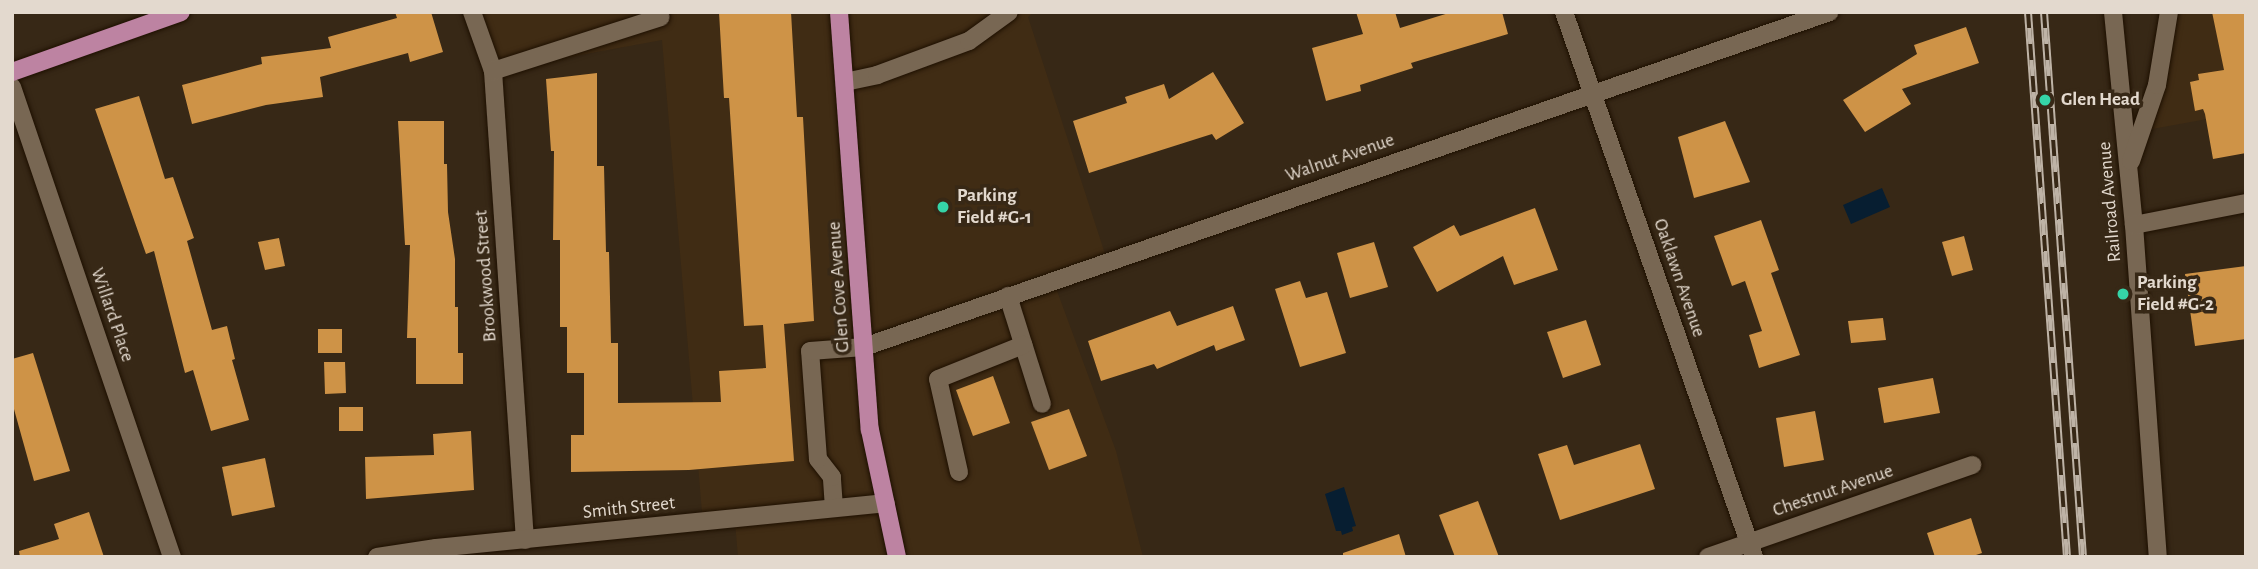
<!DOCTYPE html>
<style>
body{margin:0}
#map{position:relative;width:2258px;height:569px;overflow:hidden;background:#372816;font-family:"Alegreya Sans",sans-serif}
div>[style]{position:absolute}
.built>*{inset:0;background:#402c14}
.water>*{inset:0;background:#071e31}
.building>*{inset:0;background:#ce9347}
.roads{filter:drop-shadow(0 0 2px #1e1001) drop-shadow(0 0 2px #1e1001)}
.minor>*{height:18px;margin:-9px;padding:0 9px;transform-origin:9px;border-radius:9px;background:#786753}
.major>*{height:18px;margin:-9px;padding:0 9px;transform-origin:9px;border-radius:9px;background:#bd83a2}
.rail>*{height:8px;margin-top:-4px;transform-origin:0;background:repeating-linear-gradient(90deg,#372816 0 16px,#beb3a6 0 32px);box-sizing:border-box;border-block:2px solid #beb3a6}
.dots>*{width:19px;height:19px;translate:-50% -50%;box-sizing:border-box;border:4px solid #372816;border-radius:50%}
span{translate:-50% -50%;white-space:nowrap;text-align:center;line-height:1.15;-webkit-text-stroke:7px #372816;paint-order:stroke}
.poi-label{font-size:19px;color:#e3d9ce;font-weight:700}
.left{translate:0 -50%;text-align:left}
.street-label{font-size:19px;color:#e3d9ce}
.frame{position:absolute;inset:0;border:14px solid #e3d9ce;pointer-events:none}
</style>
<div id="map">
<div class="built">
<i style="clip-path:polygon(472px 12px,1033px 12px,1028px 17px,1107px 260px,1053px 280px,1116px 451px,1143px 557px,738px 557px,735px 521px,703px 524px,662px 40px,493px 71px)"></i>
<i style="clip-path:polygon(2169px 12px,2246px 12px,2246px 112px,2141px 131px)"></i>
</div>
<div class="water">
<i style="clip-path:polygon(1882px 188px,1890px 207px,1851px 224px,1843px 205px)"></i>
<i style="clip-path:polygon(1344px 487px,1356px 526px,1352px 527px,1353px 531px,1342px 535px,1341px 531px,1336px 531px,1325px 494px)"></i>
</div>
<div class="building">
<i style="clip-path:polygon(395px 12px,431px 12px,443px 52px,410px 62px,408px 53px,320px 77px,323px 97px,266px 105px,192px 124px,182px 85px,262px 64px,261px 57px,331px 48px,328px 37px,397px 18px)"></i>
<i style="clip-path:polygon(719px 12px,791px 12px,797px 117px,803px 117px,814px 321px,784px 324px,794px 461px,689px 470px,571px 472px,571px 435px,584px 435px,584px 373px,567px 373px,567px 327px,560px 327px,560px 240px,553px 240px,554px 151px,551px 151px,546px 79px,597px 73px,597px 166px,604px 166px,606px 252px,609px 252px,611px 343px,618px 343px,618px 403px,721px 402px,719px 371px,766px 368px,763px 325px,744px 326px,729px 98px,724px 98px)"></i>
<i style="clip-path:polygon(1356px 12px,1395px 12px,1400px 28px,1452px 12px,1502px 12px,1508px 34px,1411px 63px,1413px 68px,1360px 85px,1361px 91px,1326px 101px,1312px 48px,1363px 34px)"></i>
<i style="clip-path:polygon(2212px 12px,2246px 12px,2246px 153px,2213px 159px,2205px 114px,2203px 109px,2195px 111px,2190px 82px,2199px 80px,2198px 74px,2224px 70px)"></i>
<i style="clip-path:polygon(1966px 27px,1979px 63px,1902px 89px,1911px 104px,1865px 132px,1843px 100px,1917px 54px,1914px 45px)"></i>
<i style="clip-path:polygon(1213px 72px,1244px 123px,1216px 140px,1212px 134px,1089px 173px,1073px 121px,1127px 103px,1125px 97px,1164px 84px,1169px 99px)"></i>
<i style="clip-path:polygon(139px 96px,165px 179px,173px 177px,194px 238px,187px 241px,212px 330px,227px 326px,235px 359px,232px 360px,249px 420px,211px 431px,193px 370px,185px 373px,154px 251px,146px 254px,95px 109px)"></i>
<i style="clip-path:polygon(398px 121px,444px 121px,444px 164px,447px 164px,448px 212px,455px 259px,455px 307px,458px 307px,458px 353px,463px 353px,463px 384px,416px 384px,416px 338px,407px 338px,410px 245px,405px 245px)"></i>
<i style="clip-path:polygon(1725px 121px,1750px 182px,1694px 198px,1678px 137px)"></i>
<i style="clip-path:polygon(1535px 208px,1558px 270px,1514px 285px,1503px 256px,1437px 292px,1413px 247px,1454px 225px,1460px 236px)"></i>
<i style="clip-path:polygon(1761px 220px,1779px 270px,1771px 273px,1800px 355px,1759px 368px,1749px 335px,1762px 331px,1745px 281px,1732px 286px,1714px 236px)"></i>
<i style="clip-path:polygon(1964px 236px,1973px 270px,1952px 276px,1942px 242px)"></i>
<i style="clip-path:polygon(279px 238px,285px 266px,265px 270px,258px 242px)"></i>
<i style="clip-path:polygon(1374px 242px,1388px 287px,1350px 298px,1337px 253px)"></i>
<i style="clip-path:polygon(2246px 266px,2246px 339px,2195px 346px,2185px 274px)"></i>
<i style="clip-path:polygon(1300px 281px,1306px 298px,1327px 292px,1346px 353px,1300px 367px,1275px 289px)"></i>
<i style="clip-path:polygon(1233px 306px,1245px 340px,1216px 351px,1214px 345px,1157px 369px,1154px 364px,1101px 381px,1088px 341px,1170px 311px,1177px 326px)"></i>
<i style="clip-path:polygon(1883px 318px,1886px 340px,1851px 343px,1848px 321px)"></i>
<i style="clip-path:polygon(1586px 320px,1601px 365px,1563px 378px,1547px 332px)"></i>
<i style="clip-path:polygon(318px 329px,342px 329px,342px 353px,318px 353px)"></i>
<i style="clip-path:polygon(33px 353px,70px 471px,34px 481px,12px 402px,12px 359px)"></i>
<i style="clip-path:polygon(324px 362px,345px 362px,346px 393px,325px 394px)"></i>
<i style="clip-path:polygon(993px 376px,1010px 423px,973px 436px,956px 390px)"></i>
<i style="clip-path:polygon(1933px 378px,1940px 413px,1884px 423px,1878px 388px)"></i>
<i style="clip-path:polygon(339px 407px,363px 407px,363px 431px,339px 431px)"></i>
<i style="clip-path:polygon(1069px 409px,1087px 456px,1049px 470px,1031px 422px)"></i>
<i style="clip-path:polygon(1815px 411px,1824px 460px,1784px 467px,1776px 418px)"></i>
<i style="clip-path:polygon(471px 431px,474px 490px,366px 499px,365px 457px,434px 455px,433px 434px)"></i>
<i style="clip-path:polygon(1640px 444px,1655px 489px,1560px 520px,1538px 454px,1567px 445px,1574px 465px)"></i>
<i style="clip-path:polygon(265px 458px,275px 507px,232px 516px,222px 467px)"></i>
<i style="clip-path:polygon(1478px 501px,1499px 557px,1455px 557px,1439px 515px)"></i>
<i style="clip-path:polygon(89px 512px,104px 557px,20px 557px,19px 551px,59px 539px,54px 524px)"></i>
<i style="clip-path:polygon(1971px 518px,1982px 553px,1970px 557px,1935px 557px,1927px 533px)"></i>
<i style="clip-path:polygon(1399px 534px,1406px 557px,1343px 557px,1343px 553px)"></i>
</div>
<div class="roads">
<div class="minor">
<i style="left:472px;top:12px;width:63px;rotate:70.4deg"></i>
<i style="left:493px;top:71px;width:470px;rotate:86.1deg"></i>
<i style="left:1564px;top:12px;width:577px;rotate:70.78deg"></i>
<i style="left:2113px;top:12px;width:214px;rotate:84.4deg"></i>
<i style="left:2134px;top:225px;width:333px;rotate:85.9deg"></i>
<i style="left:493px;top:71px;width:176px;rotate:-17.8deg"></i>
<i style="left:845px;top:82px;width:33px;rotate:-12deg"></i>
<i style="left:877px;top:75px;width:98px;rotate:-20.3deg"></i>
<i style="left:969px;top:41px;width:49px;rotate:-35.9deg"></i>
<i style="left:12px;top:87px;width:496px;rotate:71.2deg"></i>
<i style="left:2131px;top:161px;width:80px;rotate:-71.1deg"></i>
<i style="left:2157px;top:85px;width:74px;rotate:-80.7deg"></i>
<i style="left:2134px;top:225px;width:114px;rotate:-11.1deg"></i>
<i style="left:1008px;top:296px;width:113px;rotate:72.5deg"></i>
<i style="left:959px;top:472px;width:95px;rotate:-102.7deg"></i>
<i style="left:938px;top:379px;width:92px;rotate:-21.8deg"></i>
<i style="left:834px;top:508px;width:31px;rotate:-94deg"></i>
<i style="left:832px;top:477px;width:23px;rotate:-128deg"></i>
<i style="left:818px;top:459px;width:108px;rotate:-94.2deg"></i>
<i style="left:810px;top:351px;width:54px;rotate:-4.2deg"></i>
<i style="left:864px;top:347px;width:1022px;rotate:-19.13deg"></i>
<i style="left:377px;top:557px;width:60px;rotate:-8.7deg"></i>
<i style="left:436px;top:548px;width:452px;rotate:-5.7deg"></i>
<i style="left:1708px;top:557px;width:280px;rotate:-19.2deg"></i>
</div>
<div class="major">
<i style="left:839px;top:12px;width:419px;rotate:85.8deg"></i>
<i style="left:870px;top:430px;width:130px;rotate:78deg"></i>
<i style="left:12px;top:72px;width:179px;rotate:-19.5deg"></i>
</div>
</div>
<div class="rail">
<i style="left:2028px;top:12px;width:546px;rotate:85.91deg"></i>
<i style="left:2044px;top:12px;width:546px;rotate:85.91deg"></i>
</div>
<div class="dots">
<i style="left:2045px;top:100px;background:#35d4a7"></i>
<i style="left:943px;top:207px;background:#35d4a7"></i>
<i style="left:2123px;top:294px;background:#35d4a7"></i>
</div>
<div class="poi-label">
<span class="left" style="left:2061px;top:100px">Glen Head</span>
<span class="left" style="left:957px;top:207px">Parking<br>Field #G-1</span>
<span class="left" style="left:2137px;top:294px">Parking<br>Field #G-2</span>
</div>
<div class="street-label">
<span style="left:1340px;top:158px;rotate:-19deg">Walnut Avenue</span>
<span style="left:2110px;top:202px;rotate:-95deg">Railroad Avenue</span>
<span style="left:486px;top:276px;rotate:-94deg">Brookwood Street</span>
<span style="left:1679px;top:278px;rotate:71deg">Oaklawn Avenue</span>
<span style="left:839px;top:287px;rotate:-94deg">Glen Cove Avenue</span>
<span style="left:112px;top:315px;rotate:71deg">Willard Place</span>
<span style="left:1833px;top:491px;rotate:-19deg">Chestnut Avenue</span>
<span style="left:629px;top:508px;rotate:-6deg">Smith Street</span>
</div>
<div class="frame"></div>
</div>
